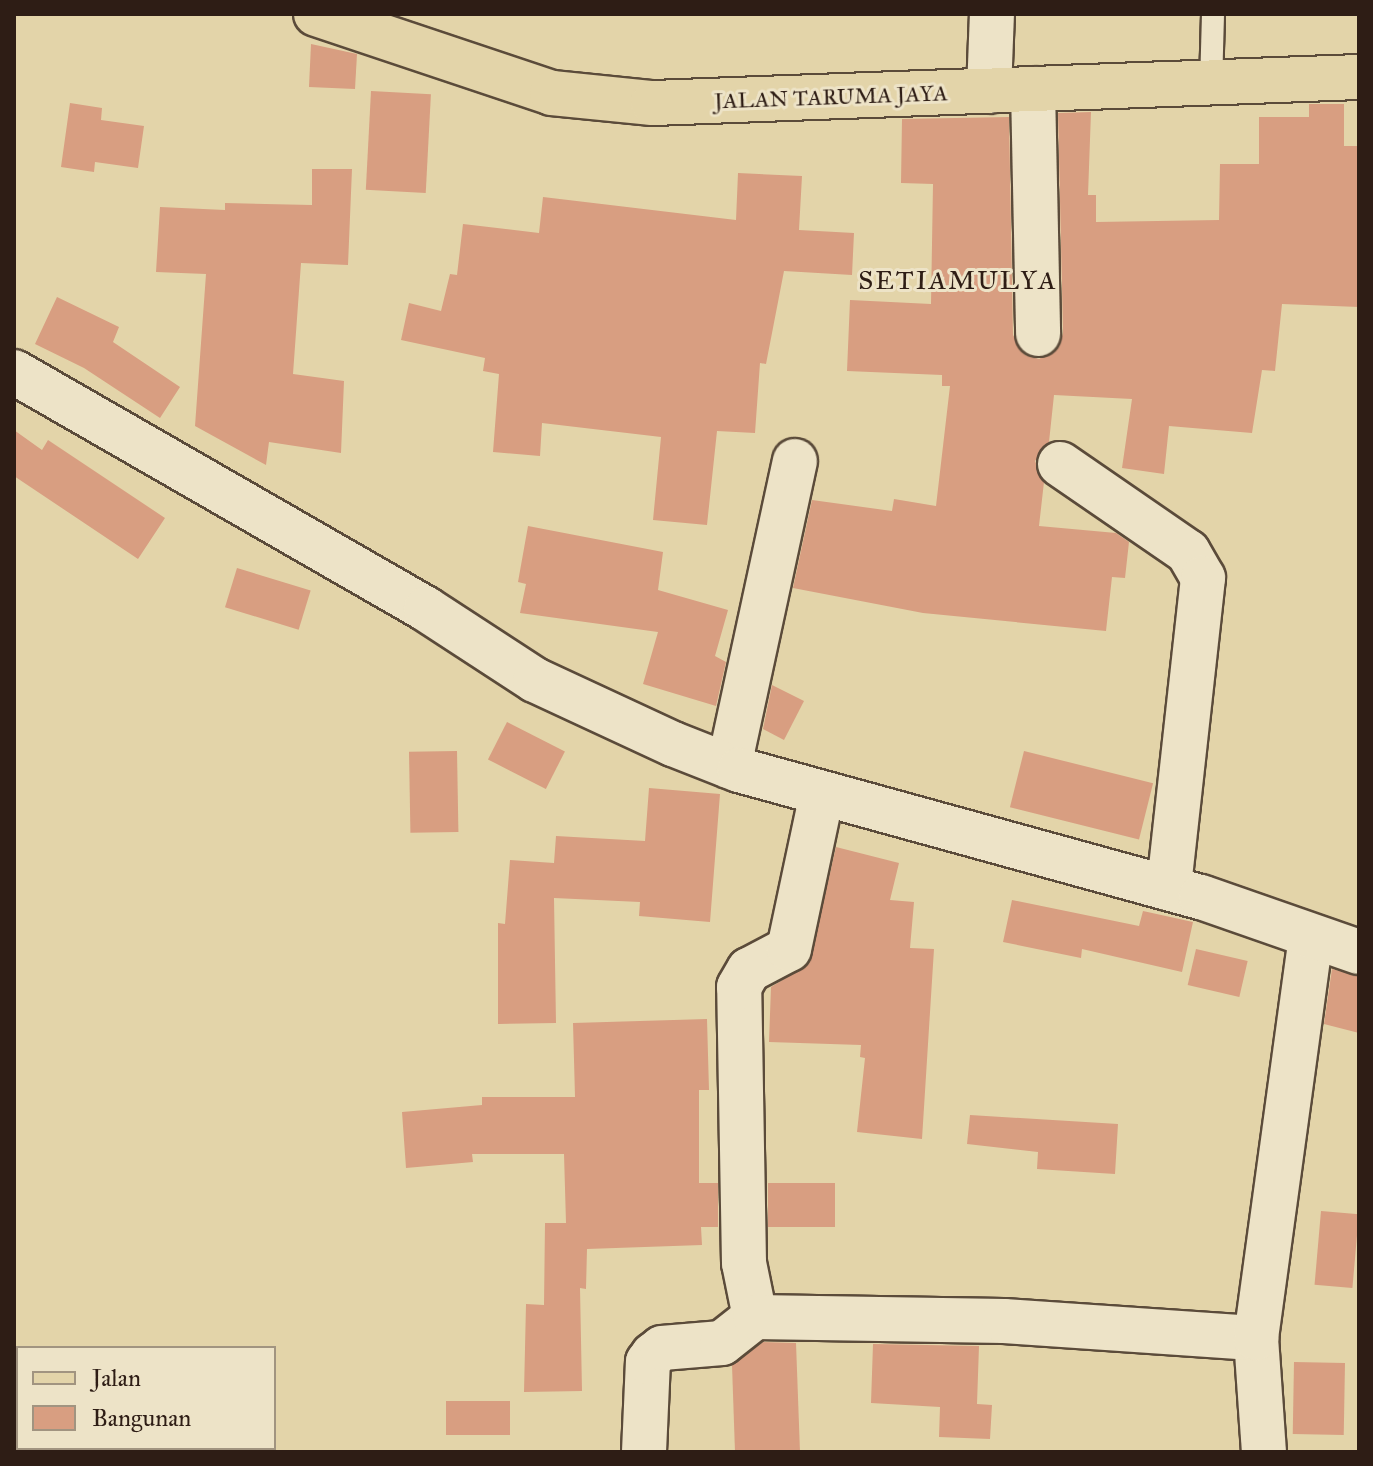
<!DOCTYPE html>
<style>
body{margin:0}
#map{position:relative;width:1373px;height:1466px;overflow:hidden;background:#e3d4a9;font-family:"IM FELL Great Primer",serif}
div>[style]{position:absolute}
.building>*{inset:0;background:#d89e81;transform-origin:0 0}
.roads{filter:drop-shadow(2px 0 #5b4b3a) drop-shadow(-2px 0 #5b4b3a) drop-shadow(0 2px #5b4b3a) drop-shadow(0 -2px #5b4b3a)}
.lane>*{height:22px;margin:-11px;padding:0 11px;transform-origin:11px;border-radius:11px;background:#ede3c7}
.street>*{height:44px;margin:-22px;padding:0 22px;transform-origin:22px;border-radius:22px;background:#ede3c7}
.secondary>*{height:44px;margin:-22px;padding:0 22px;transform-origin:22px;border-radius:22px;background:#ede3c7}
.primary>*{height:44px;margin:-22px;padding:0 22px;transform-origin:22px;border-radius:22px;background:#e3d4a9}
span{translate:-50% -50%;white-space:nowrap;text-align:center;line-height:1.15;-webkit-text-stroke:6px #ede3c7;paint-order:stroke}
.street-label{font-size:22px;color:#2e1d15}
.quarter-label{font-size:26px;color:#2e1d15;letter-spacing:2px}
.frame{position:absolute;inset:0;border:16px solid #2e1d15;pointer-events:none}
.legend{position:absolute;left:16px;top:1346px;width:260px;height:104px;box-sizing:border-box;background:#ede3c7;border:2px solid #a19480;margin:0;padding:10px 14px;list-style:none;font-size:24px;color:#2e1d15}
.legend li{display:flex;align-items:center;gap:16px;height:40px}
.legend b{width:40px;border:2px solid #a19480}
</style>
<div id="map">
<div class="building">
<div style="clip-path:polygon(311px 44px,357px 54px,355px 89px,309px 87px)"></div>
<div style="left:371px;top:91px;width:60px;height:99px;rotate:3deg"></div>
<div style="clip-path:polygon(70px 103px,102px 108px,101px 120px,144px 126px,138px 168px,95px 162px,94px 172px,61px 167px)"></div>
<div style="clip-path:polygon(1309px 104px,1344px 104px,1344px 146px,1359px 146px,1359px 307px,1282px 304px,1275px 371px,1262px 370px,1252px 433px,1169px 426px,1164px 474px,1122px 468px,1132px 399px,1054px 395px,1049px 442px,1035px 461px,1044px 482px,1039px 526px,1116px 533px,1129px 542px,1125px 578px,1112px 577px,1106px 631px,923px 613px,793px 588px,812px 500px,892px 511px,894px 499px,936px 506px,950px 386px,942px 386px,942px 375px,847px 371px,850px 300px,931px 304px,933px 184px,901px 183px,902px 119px,1009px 117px,1013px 335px,1025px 355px,1039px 359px,1059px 347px,1063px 333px,1058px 113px,1091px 112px,1088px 195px,1096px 195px,1096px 222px,1219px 220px,1220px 164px,1259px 164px,1259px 117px,1309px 117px)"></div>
<div style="clip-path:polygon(312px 169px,352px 169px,348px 265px,301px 263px,293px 374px,344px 381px,341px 453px,269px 442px,266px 465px,195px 426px,206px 274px,156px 272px,160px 207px,225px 210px,225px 203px,312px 205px)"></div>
<div style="clip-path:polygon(738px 173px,802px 176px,799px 230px,854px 233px,852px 275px,784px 271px,766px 364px,760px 363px,755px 433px,717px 431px,707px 525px,653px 520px,661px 437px,542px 423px,540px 456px,493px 452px,499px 374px,483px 371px,485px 358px,401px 340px,409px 303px,441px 311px,450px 274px,457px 275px,463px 224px,539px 233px,543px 197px,736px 220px)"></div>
<div style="clip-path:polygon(57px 297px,119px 327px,113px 342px,180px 387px,160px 418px,84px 368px,35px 344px)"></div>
<div style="clip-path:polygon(14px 430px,42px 450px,48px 440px,165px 518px,138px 559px,14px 476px)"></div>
<div style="clip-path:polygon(528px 526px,663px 552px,658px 590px,728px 610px,715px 656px,726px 662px,716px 706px,643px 684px,658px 632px,520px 613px,526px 584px,518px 582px)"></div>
<div style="left:237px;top:568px;width:77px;height:41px;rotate:17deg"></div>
<div style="clip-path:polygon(772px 685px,804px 701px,784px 740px,763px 729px)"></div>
<div style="left:507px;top:722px;width:65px;height:42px;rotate:27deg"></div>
<div style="left:457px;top:751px;width:81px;height:48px;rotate:89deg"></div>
<div style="left:1024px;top:751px;width:133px;height:58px;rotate:14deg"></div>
<div style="clip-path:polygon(649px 788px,720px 794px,710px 922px,639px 916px,640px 902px,554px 898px,556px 1023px,498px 1024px,498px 923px,505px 924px,510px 860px,554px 863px,556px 836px,645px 841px)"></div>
<div style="clip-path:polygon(836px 847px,899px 863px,890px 900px,914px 902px,910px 948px,934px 949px,922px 1139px,857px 1132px,865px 1058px,860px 1057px,861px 1045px,769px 1042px,771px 987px,809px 964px)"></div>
<div style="clip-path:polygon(1012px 900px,1139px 926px,1143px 911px,1193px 922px,1182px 972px,1082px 949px,1081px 958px,1003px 942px)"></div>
<div style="left:1196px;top:949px;width:53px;height:37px;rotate:13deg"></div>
<div style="clip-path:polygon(1332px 969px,1359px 976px,1359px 1033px,1324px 1024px)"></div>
<div style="clip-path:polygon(707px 1019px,709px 1090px,699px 1090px,699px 1183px,718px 1183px,718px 1227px,701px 1227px,702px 1245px,587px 1249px,586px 1289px,580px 1288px,582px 1391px,524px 1392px,526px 1304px,544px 1305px,545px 1223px,566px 1223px,564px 1154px,472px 1154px,473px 1162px,406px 1168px,402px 1112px,482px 1105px,482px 1097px,575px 1097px,573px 1023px)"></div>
<div style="clip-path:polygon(970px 1115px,1118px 1124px,1115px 1174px,1037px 1169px,1038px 1152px,967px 1144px)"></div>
<div style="left:768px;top:1183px;width:67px;height:44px"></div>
<div style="left:1321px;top:1211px;width:38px;height:74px;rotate:5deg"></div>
<div style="clip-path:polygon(763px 1342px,796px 1343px,800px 1452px,735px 1452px,732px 1365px)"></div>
<div style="clip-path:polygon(873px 1344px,979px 1346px,977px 1404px,992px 1405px,990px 1439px,939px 1437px,940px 1407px,871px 1403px)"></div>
<div style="left:1294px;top:1362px;width:51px;height:72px;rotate:1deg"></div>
<div style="left:510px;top:1401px;width:34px;height:64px;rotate:90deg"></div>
</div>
<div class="roads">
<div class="lane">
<div style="left:1211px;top:86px;width:72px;rotate:-88.4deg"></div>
</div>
<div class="street">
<div style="left:1033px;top:89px;width:245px;rotate:88.8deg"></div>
<div style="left:989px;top:91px;width:77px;rotate:-87.8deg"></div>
<div style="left:1060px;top:464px;width:155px;rotate:34.5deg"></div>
<div style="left:1188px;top:552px;width:30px;rotate:60deg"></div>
<div style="left:1203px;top:578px;width:312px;rotate:96.3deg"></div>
<div style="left:729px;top:766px;width:312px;rotate:-77.8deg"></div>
<div style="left:755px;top:1317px;width:55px;rotate:-101.5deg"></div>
<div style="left:744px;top:1263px;width:276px;rotate:-91deg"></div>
<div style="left:739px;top:987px;width:20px;rotate:-60deg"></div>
<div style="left:749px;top:970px;width:45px;rotate:-27.7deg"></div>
<div style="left:789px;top:949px;width:158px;rotate:-78deg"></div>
<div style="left:1256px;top:1338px;width:114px;rotate:86deg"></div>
<div style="left:644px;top:1452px;width:90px;rotate:-87.5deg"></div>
<div style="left:648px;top:1362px;width:9px;rotate:-54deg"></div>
<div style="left:653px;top:1355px;width:11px;rotate:-38deg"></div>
<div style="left:662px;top:1348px;width:60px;rotate:-4.8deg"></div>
<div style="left:722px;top:1343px;width:42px;rotate:-38.2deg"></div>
<div style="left:755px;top:1317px;width:249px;rotate:0.9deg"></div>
<div style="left:1004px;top:1321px;width:253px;rotate:3.9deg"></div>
<div style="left:1256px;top:1338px;width:403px;rotate:-82.2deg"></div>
</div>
<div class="secondary">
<div style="left:14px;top:372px;width:475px;rotate:29.9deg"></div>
<div style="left:426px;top:609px;width:130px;rotate:33.1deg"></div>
<div style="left:535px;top:680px;width:152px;rotate:24.9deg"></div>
<div style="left:673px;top:744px;width:71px;rotate:21.5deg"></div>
<div style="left:739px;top:770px;width:479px;rotate:15.4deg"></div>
<div style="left:1201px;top:897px;width:167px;rotate:19.2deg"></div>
</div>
<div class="primary">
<div style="left:316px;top:14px;width:249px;rotate:18.5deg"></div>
<div style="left:552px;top:93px;width:101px;rotate:5.7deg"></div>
<div style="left:653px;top:103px;width:706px;rotate:-2.11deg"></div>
</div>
</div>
<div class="street-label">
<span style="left:831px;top:97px;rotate:-2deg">JALAN TARUMA JAYA</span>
</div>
<div class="quarter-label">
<span style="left:958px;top:281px">SETIAMULYA</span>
</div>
<div class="frame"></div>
<ul class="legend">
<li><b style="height:10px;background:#e3d4a9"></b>Jalan</li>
<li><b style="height:22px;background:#d89e81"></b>Bangunan</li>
</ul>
</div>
